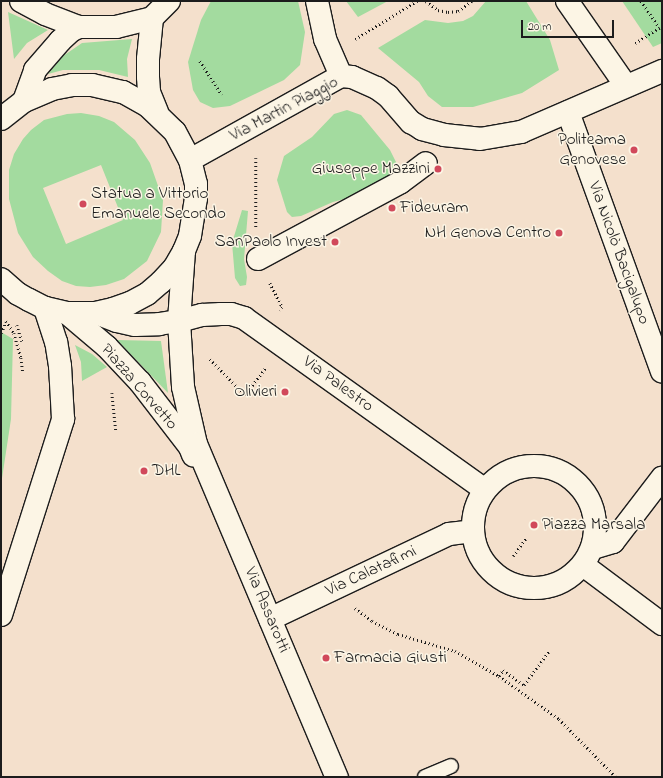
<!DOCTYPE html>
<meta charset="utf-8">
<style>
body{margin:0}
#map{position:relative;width:663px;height:778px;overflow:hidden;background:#f4e0cc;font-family:"Indie Flower",sans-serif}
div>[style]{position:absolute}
.green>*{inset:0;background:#a3db9f}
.path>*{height:2.5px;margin-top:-1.25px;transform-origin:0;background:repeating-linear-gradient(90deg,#1c1c1c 0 1px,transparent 0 4px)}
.roads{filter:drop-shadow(1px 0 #1c1c1c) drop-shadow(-1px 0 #1c1c1c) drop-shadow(0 1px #1c1c1c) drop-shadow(0 -1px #1c1c1c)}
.service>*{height:14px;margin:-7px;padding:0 7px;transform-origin:7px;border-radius:7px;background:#fcf5e5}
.pedestrian>*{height:22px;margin:-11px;padding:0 11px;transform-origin:11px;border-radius:11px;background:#fcf5e5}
.minor>*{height:22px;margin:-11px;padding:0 11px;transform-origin:11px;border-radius:11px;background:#fcf5e5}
.minor>.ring{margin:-11px;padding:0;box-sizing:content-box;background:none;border:22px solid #fcf5e5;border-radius:50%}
.tertiary>*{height:22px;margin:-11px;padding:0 11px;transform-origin:11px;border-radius:11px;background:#fcf5e5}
.secondary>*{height:22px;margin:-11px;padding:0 11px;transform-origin:11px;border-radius:11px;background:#fcf5e5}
.dots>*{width:11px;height:11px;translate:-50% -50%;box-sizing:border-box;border:2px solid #fcf5e5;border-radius:50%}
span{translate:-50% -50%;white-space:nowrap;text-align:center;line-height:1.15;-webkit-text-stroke:3px #fcf5e5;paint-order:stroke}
.street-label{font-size:17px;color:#1c1c1c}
.poi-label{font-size:17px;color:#1c1c1c}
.right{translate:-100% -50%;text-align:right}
.left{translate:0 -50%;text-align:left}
.frame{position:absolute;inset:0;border:2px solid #1c1c1c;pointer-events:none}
.scale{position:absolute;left:521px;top:20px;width:93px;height:18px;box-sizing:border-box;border:2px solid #1c1c1c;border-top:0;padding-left:5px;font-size:12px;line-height:14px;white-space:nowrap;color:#1c1c1c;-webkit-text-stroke:3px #fcf5e5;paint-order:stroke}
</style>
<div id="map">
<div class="green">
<div style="clip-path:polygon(211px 1px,298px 1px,305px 32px,300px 65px,284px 80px,230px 106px,213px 108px,200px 102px,193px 90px,188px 62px,201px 20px)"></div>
<div style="clip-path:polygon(346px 1px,388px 1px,358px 17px)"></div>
<div style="clip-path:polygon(486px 1px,526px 1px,550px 40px,559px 70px,522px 93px,473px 107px,442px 107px,428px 96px,419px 82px,378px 48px,425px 20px,448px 23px,463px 21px,473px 16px)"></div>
<div style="clip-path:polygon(622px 1px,662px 1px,662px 43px,653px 47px)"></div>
<div style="clip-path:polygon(8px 12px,48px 30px,27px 43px,14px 59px)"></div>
<div style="clip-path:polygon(132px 39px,127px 59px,128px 77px,99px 70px,63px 70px,48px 74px,63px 56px,82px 43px)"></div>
<div style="clip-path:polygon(347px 110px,361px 115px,390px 150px,397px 164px,391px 178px,363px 194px,333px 202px,301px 216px,292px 217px,287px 212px,277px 180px,284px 156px,312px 137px,334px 114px)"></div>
<div style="clip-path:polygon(evenodd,81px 113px,99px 116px,114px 122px,135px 140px,150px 163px,163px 200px,161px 232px,147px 261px,124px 279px,106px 285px,90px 287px,76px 286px,62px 281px,48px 271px,33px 257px,18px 233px,9px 199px,9px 170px,14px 154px,23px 139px,31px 130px,44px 120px,67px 114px,81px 113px,101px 165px,123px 220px,66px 244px,43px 188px,101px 165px)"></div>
<div style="clip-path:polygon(242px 210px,248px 211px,244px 259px,247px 277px,246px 285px,240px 286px,235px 278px,232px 243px)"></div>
<div style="clip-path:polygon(1px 332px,13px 339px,11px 419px,1px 485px)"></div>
<div style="clip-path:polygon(117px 340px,161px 341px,168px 393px)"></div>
<div style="clip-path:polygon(75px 345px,92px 354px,107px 367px,82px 381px,81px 362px)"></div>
</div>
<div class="path">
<div style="left:426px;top:1px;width:15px;rotate:37deg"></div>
<div style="left:438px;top:10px;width:10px;rotate:11deg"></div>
<div style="left:448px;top:12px;width:10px;rotate:-6deg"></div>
<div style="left:458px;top:11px;width:17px;rotate:-36deg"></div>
<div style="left:641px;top:1px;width:32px;rotate:55deg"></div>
<div style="left:355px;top:39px;width:73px;rotate:-31.5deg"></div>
<div style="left:635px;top:43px;width:32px;rotate:-32deg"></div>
<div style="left:200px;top:61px;width:40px;rotate:57.1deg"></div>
<div style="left:256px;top:158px;width:71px;rotate:90deg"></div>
<div style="left:270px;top:283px;width:27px;rotate:63deg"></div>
<div style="left:282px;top:307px;width:4px;rotate:124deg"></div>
<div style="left:6px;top:321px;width:14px;rotate:56deg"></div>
<div style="left:14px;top:333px;width:26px;rotate:74deg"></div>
<div style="left:21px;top:358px;width:14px;rotate:82deg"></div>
<div style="left:17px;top:325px;width:17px;rotate:73deg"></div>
<div style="left:1px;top:333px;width:12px;rotate:-66deg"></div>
<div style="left:210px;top:359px;width:50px;rotate:45.8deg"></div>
<div style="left:245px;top:395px;width:35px;rotate:-53deg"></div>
<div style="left:112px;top:393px;width:39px;rotate:84deg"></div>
<div style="left:513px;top:556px;width:22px;rotate:-54deg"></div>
<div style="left:355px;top:608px;width:21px;rotate:37deg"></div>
<div style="left:372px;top:621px;width:29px;rotate:27deg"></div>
<div style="left:398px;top:634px;width:59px;rotate:16.6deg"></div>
<div style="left:455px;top:651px;width:51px;rotate:29.6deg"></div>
<div style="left:499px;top:676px;width:74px;rotate:35.6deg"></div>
<div style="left:559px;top:719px;width:81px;rotate:45.5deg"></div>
<div style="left:499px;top:676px;width:7px;rotate:-56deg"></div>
<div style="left:503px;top:670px;width:26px;rotate:36deg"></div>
<div style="left:524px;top:685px;width:42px;rotate:-53.7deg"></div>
</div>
<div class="roads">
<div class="service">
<div style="left:425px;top:777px;width:28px;rotate:-23deg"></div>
</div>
<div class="pedestrian">
<div style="left:258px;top:259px;width:162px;rotate:-28.3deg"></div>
<div style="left:401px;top:182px;width:31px;rotate:-37deg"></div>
</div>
<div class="minor">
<div style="left:21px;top:1px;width:27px;rotate:28deg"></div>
<div style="left:45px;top:14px;width:36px;rotate:21deg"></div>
<div style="left:317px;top:1px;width:39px;rotate:78deg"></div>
<div style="left:325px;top:39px;width:40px;rotate:66.6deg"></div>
<div style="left:567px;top:1px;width:103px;rotate:55.2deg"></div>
<div style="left:568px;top:112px;width:276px;rotate:70.1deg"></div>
<div style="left:179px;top:321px;width:24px;rotate:-15deg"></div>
<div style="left:202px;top:315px;width:19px;rotate:-3deg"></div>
<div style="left:221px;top:314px;width:10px"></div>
<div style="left:231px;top:314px;width:14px;rotate:17deg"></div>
<div style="left:244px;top:318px;width:296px;rotate:35.5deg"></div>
<div class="ring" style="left:473px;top:466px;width:100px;height:100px"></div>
<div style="left:593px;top:548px;width:21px;rotate:-17deg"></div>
<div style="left:613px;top:542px;width:81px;rotate:-52.6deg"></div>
<div style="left:583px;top:565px;width:99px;rotate:36.8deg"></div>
<div style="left:270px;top:619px;width:198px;rotate:-25.4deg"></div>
<div style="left:449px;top:534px;width:24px;rotate:-7deg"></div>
</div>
<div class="tertiary">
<div style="left:190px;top:160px;width:173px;rotate:-29.1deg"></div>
<div style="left:341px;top:76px;width:11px;rotate:5deg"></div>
<div style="left:352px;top:77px;width:27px;rotate:24deg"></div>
<div style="left:377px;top:88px;width:14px;rotate:36deg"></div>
<div style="left:388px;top:96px;width:35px;rotate:49deg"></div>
<div style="left:411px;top:122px;width:13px;rotate:32deg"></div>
<div style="left:422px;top:129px;width:23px;rotate:15deg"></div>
<div style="left:444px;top:135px;width:36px;rotate:6deg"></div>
<div style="left:480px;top:139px;width:42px;rotate:-9.7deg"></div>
<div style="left:521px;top:132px;width:154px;rotate:-23.4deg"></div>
</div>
<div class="secondary">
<div style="left:152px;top:18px;width:41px;rotate:95.6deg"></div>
<div style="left:148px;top:59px;width:18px;rotate:90deg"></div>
<div style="left:148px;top:77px;width:15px;rotate:86deg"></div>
<div style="left:149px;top:92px;width:22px;rotate:68deg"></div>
<div style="left:24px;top:101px;width:33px;rotate:-70deg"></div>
<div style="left:35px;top:70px;width:38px;rotate:-49deg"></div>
<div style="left:60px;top:41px;width:16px;rotate:-43deg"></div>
<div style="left:72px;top:30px;width:8px;rotate:-23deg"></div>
<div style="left:79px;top:27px;width:37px"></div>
<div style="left:116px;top:27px;width:37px;rotate:-14deg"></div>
<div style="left:152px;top:18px;width:24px;rotate:-45deg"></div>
<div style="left:1px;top:119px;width:29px;rotate:-38deg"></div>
<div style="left:24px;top:101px;width:30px;rotate:-23deg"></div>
<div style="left:52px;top:89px;width:20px;rotate:-11deg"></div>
<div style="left:72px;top:85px;width:20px"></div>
<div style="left:92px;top:85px;width:32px;rotate:13deg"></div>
<div style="left:123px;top:92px;width:29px;rotate:29deg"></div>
<div style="left:148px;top:106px;width:37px;rotate:44deg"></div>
<div style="left:175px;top:132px;width:32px;rotate:62deg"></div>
<div style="left:190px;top:160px;width:25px;rotate:76deg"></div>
<div style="left:196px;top:184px;width:14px;rotate:90deg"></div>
<div style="left:196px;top:198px;width:38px;rotate:99deg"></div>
<div style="left:190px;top:236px;width:16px;rotate:112deg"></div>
<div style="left:184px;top:251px;width:20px;rotate:120deg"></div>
<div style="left:174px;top:268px;width:19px;rotate:133deg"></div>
<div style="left:161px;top:282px;width:18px;rotate:139deg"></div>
<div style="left:147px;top:294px;width:19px;rotate:152deg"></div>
<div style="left:130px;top:303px;width:18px;rotate:161deg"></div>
<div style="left:113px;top:309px;width:17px;rotate:167deg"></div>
<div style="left:96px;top:313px;width:29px;rotate:180deg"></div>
<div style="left:67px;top:313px;width:23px;rotate:-167deg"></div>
<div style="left:45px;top:308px;width:18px;rotate:-153deg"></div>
<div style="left:29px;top:300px;width:13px;rotate:-151deg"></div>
<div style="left:18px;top:294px;width:23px;rotate:-139deg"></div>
<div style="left:184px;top:251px;width:70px;rotate:94.1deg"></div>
<div style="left:179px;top:321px;width:66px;rotate:86.5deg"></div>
<div style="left:183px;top:387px;width:58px;rotate:77.2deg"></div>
<div style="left:196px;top:444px;width:362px;rotate:67.1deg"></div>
<div style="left:67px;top:313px;width:52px;rotate:40.4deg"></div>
<div style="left:107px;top:347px;width:48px;rotate:46.7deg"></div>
<div style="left:140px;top:382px;width:82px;rotate:52.4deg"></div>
<div style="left:190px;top:447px;width:9px;rotate:69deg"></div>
<div style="left:96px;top:313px;width:22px;rotate:21deg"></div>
<div style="left:117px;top:321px;width:18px;rotate:13deg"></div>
<div style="left:135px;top:325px;width:24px;rotate:-2deg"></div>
<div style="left:159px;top:324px;width:20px;rotate:-9deg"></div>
<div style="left:1px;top:615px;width:206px;rotate:-72.4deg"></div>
<div style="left:63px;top:419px;width:53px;rotate:-93.2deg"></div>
<div style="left:60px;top:366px;width:24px;rotate:-99deg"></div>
<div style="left:56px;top:342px;width:36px;rotate:-108deg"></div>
</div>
</div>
<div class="dots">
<div style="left:634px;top:150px;background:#d1495b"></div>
<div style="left:438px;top:169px;background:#d1495b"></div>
<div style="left:83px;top:204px;background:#d1495b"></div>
<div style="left:392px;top:208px;background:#d1495b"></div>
<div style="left:559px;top:233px;background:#d1495b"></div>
<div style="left:335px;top:242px;background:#d1495b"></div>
<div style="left:285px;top:392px;background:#d1495b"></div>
<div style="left:144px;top:471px;background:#d1495b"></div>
<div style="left:534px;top:525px;background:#d1495b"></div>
<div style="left:326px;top:658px;background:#d1495b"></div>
</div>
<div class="street-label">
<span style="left:284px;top:109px;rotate:-28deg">Via Martin Piaggio</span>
<span style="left:619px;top:253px;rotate:70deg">Via Nicolò Bacigalupo</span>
<span style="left:338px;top:384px;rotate:36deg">Via Palestro</span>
<span style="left:139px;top:387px;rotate:49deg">Piazza Corvetto</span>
<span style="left:371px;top:571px;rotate:-25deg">Via Calatafimi</span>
<span style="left:267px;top:610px;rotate:67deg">Via Assarotti</span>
</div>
<div class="poi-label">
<span class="right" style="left:626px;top:150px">Politeama<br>Genovese</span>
<span class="right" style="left:430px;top:169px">Giuseppe Mazzini</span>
<span class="left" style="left:91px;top:204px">Statua a Vittorio<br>Emanuele Secondo</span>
<span class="left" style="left:400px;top:208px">Fideuram</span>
<span class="right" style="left:551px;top:233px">NH Genova Centro</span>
<span class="right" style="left:327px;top:242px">SanPaolo Invest</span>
<span class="right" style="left:277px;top:392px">Olivieri</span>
<span class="left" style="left:152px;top:471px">DHL</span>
<span class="left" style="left:542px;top:525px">Piazza Marsala</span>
<span class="left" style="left:334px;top:658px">Farmacia Giusti</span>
</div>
<div class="frame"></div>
<div class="scale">20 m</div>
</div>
